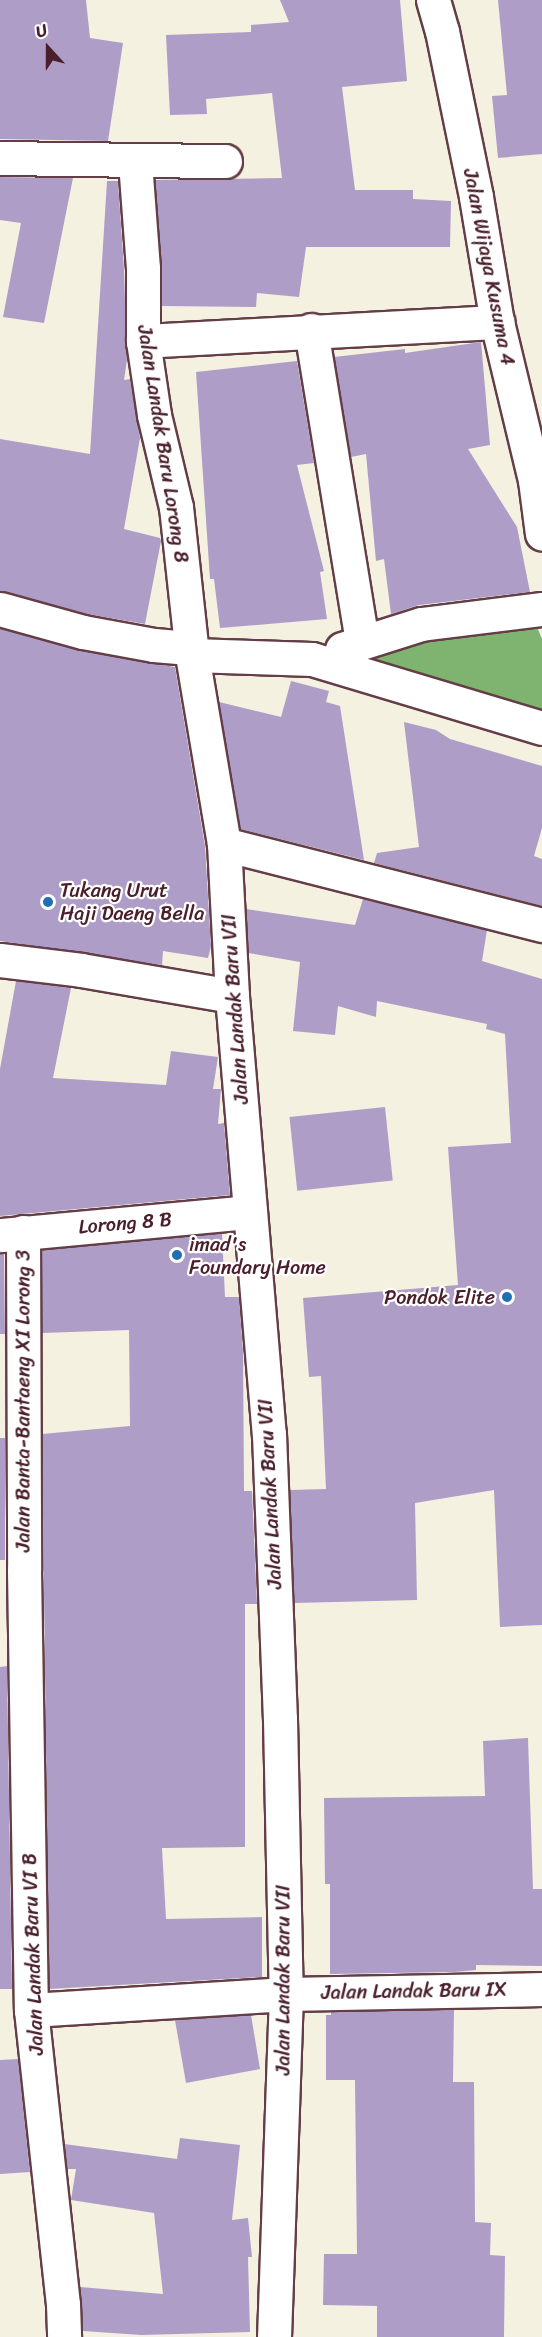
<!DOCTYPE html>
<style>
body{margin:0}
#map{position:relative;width:542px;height:2337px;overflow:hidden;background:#f4f1e0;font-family:Sriracha,sans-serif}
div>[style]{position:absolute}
.forest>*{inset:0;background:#7fb470}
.building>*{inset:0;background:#ae9dc7;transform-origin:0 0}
.roads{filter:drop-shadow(2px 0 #643e46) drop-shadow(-2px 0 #643e46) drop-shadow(0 2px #643e46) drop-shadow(0 -2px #643e46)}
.minor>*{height:33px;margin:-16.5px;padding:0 16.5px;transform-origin:16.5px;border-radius:16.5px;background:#fff}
.tertiary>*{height:33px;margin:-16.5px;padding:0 16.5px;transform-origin:16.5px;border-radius:16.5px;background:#fff}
.dots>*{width:16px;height:16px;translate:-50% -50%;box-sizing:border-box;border:3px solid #fff;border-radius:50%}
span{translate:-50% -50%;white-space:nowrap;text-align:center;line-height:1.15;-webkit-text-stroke:4.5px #fff;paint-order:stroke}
.street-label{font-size:20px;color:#4a1f2b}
.poi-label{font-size:20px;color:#4a1f2b}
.left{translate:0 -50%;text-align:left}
.right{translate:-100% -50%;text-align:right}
.north{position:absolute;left:18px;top:18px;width:60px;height:60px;-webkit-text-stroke:4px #fff;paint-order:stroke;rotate:339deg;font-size:16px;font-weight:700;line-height:24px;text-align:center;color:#4a1f2b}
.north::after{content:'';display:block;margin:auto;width:21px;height:27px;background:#4a1f2b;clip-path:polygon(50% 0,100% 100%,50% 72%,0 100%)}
</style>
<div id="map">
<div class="forest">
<div style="clip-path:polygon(535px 622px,542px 639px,542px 718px,398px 675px,371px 656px,427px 634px)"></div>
</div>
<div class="building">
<div style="clip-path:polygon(0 0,86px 0,90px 38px,123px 43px,108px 141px,0 139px)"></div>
<div style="clip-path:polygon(280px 0,400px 0,407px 81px,342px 87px,355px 190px,413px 190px,413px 199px,451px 201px,450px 247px,306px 247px,299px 297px,257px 293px,256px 307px,162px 306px,155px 180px,282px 178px,272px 93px,206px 99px,207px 114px,170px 115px,166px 35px,251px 32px,251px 25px,289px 22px)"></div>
<div style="clip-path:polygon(498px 0,542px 0,542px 154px,498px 158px,492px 96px,507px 95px)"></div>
<div style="clip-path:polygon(0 177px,73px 178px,44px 323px,3px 317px,21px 223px,0 220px)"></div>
<div style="clip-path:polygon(107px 181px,118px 181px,124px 269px,127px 360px,124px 380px,130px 379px,140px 438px,124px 529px,160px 538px,161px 541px,145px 624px,87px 614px,0 591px,0 439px,90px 454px)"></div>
<div style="clip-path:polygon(481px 342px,490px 445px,468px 449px,517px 527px,530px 592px,419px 605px,391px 614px,384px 559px,376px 561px,366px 454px,351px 457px,334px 357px,405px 349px,405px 353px)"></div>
<div style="clip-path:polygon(297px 361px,314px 463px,297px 465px,324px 571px,320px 572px,327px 619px,220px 628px,214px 579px,210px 579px,196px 372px)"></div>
<div style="clip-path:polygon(0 628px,80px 650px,175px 667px,205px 846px,211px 946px,208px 958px,163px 951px,162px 965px,0 941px)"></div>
<div style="clip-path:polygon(291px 681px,329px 691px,326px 702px,340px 706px,364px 860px,240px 829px,219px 702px,281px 717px)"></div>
<div style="clip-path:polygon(404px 722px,436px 730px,450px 739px,542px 766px,542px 828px,534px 856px,542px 859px,542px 906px,374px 863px,377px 853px,419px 847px)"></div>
<div style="clip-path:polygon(363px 899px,487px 930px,482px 961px,542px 979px,542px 1625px,500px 1627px,494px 1490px,415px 1503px,417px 1600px,294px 1603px,290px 1490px,326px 1489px,321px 1376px,309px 1377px,303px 1298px,458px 1285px,448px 1147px,511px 1143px,505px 1034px,486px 1029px,487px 1024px,377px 1001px,376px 1017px,338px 1006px,335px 1035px,293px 1031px,300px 962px,249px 953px,246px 909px,355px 925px)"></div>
<div style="clip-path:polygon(16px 981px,71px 988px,53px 1078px,166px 1085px,171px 1051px,218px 1057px,213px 1089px,221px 1089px,218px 1124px,224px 1123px,230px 1195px,0 1216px,0 1069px)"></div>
<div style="left:385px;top:1107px;width:74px;height:96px;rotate:84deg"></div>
<div style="clip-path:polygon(222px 1233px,225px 1297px,239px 1297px,243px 1351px,244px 1491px,252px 1491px,257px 1604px,245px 1604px,245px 1847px,162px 1848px,166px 1919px,262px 1917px,262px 1977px,49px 1989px,42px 1434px,130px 1426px,129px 1330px,42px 1333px,42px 1250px)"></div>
<div style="clip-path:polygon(0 1253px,4px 1254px,5px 1334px,0 1334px)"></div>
<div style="left:0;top:1438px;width:5px;height:122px"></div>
<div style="clip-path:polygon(7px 1666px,12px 1989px,0 1989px,0 1667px)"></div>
<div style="clip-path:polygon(528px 1738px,533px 1889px,542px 1889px,542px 1966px,476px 1965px,476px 1970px,454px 1972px,330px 1974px,330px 1884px,325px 1884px,324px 1798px,485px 1796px,483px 1741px)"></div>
<div style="clip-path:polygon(454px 2009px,453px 2082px,474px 2082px,475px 2222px,491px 2223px,490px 2255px,505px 2256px,504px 2337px,377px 2337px,377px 2306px,323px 2305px,324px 2254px,357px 2254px,355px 2080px,326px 2080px,326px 2015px,331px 2015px,331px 2012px)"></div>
<div style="clip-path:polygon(251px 2015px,260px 2069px,186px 2083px,175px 2020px)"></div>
<div style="clip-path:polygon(18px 2059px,30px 2172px,0 2174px,0 2060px)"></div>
<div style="clip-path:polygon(180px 2138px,240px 2145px,232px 2220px,248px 2218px,252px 2257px,248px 2257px,250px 2332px,141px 2335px,83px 2331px,80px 2287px,163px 2294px,154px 2213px,71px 2200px,76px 2169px,67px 2169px,64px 2144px,177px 2159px)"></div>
</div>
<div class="roads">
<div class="minor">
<div style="left:0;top:158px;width:225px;rotate:0.8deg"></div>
<div style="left:135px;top:162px;width:106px;rotate:85.7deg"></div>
<div style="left:143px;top:268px;width:73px;rotate:90deg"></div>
<div style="left:143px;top:341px;width:75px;rotate:81.5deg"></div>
<div style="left:154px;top:415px;width:95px;rotate:76.6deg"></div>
<div style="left:176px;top:507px;width:149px;rotate:83.8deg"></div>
<div style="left:311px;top:330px;width:316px;rotate:80.7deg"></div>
<div style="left:143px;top:341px;width:355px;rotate:-3.1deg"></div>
<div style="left:0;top:609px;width:86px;rotate:15.5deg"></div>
<div style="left:83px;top:632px;width:72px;rotate:10.4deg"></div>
<div style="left:154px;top:645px;width:38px;rotate:5deg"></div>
<div style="left:342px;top:649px;width:83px;rotate:-17.6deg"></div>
<div style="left:421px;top:624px;width:122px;rotate:-7.1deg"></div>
<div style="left:224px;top:844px;width:328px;rotate:14.3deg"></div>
<div style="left:232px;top:996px;width:440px;rotate:85.2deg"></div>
<div style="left:269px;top:1434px;width:285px;rotate:87.8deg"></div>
<div style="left:280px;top:1719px;width:275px;rotate:88.8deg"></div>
<div style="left:286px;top:1994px;width:343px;rotate:92deg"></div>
<div style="left:23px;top:1232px;width:338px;rotate:89.8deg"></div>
<div style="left:24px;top:1570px;width:440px;rotate:89.1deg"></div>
<div style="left:31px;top:2010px;width:296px;rotate:83.8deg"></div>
<div style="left:63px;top:2304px;width:33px;rotate:88deg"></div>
<div style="left:1px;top:1235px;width:250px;rotate:-5.3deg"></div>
<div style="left:31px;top:2010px;width:256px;rotate:-3.6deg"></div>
<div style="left:286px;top:1994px;width:256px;rotate:-1.1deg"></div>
</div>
<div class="tertiary">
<div style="left:433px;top:0;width:32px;rotate:74deg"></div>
<div style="left:442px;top:31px;width:169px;rotate:78.4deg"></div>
<div style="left:476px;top:197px;width:127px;rotate:80.5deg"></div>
<div style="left:497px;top:322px;width:163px;rotate:76.5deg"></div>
<div style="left:535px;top:480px;width:54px;rotate:82.6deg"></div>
<div style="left:0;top:960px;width:82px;rotate:7deg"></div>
<div style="left:81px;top:970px;width:153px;rotate:9.8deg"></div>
<div style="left:232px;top:996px;width:152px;rotate:-93deg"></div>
<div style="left:224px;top:844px;width:192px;rotate:-99.6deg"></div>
<div style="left:192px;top:655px;width:120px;rotate:1.9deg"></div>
<div style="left:312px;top:659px;width:240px;rotate:16.7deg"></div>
</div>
</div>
<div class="dots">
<div style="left:48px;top:902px;background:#1f6fb2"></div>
<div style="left:177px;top:1255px;background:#1f6fb2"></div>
<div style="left:507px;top:1297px;background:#1f6fb2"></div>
</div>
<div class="street-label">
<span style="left:489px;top:267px;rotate:79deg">Jalan Wijaya Kusuma 4</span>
<span style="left:163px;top:444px;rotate:81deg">Jalan Landak Baru Lorong 8</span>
<span style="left:235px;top:1009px;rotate:-94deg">Jalan Landak Baru VII</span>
<span style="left:125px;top:1223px;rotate:-5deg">Lorong 8 B</span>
<span style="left:23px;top:1401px;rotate:-90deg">Jalan Banta-Bantaeng XI Lorong 3</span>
<span style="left:270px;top:1494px;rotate:-93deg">Jalan Landak Baru VII</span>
<span style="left:33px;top:1954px;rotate:-92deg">Jalan Landak Baru VI B</span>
<span style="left:283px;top:1980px;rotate:-90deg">Jalan Landak Baru VII</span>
<span style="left:414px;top:1991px;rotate:-1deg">Jalan Landak Baru IX</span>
</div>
<div class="poi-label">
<span class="left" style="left:60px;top:902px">Tukang Urut<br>Haji Daeng Bella</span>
<span class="left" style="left:189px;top:1256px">imad's<br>Foundary Home</span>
<span class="right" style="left:495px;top:1297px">Pondok Elite</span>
</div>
<div class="north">U</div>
</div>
